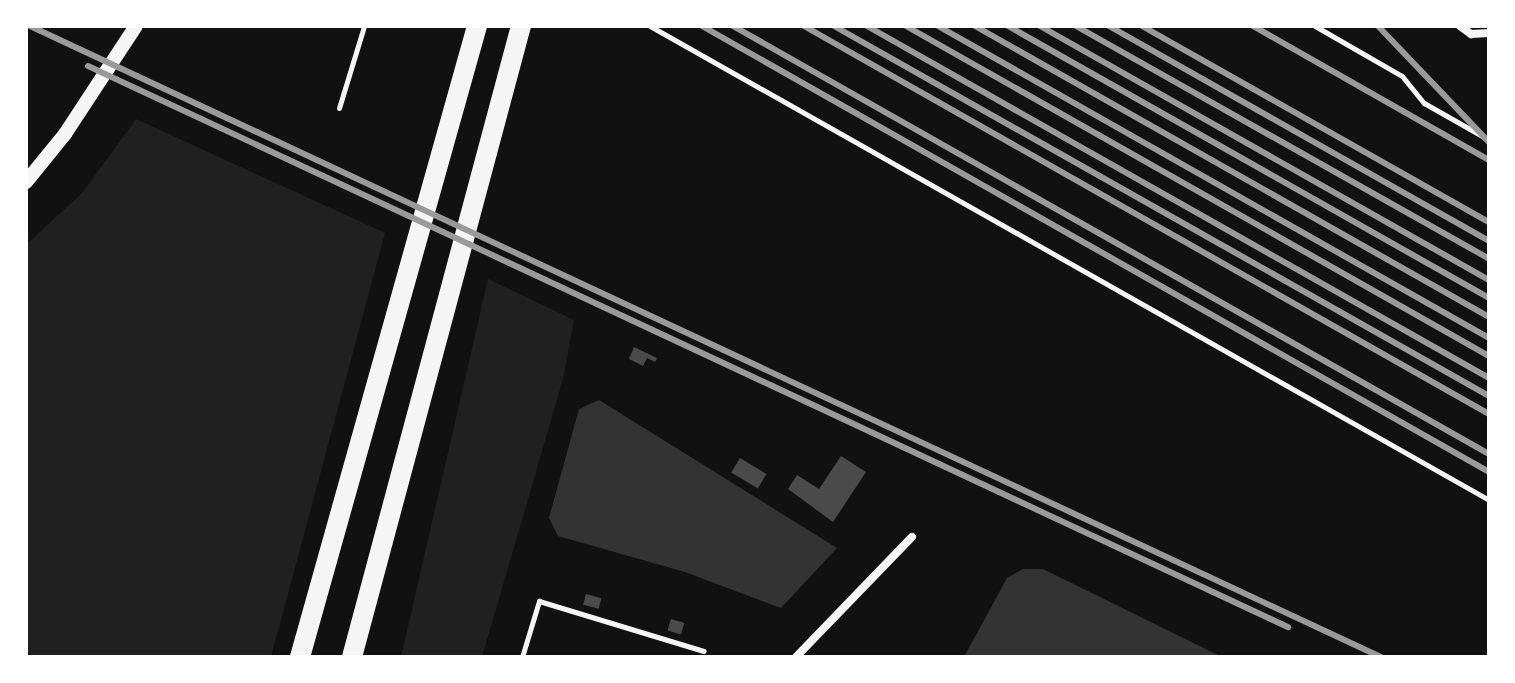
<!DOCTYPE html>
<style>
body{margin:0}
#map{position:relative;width:1515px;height:683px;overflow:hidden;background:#111;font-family:"Public Sans",sans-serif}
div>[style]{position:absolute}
.green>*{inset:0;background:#202020}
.water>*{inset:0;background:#333}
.building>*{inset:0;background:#4a4a4a;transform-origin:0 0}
.service>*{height:5px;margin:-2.5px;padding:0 2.5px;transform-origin:2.5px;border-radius:2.5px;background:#f5f5f5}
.minor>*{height:8px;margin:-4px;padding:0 4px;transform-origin:4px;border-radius:4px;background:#f5f5f5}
.tertiary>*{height:14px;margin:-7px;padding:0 7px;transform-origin:7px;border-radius:7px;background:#f5f5f5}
.motorway>*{height:20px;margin:-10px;padding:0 10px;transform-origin:10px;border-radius:10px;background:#f5f5f5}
.rail>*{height:6px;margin:-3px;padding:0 3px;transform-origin:3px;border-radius:3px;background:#9a9a9a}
span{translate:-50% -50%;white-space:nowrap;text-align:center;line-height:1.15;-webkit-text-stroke:6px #fff;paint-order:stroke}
.frame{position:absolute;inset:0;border:28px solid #fff;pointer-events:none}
</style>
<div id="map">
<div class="green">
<div style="clip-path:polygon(136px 119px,385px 233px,271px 657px,34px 657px,26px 652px,26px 245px,83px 192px)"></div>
<div style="clip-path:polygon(488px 279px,574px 320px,563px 379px,482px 657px,401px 657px)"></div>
</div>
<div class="water">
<div style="clip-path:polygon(599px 400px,837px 548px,781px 608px,685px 572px,558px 536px,549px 518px,579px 409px)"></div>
<div style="clip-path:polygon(1023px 569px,1043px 569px,1222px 657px,964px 657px,1007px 578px)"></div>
</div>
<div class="building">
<div style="clip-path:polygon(634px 347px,657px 358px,655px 362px,647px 358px,643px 366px,629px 359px)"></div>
<div style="clip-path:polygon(841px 456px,866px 472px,833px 522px,788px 489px,797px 475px,819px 489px)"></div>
<div style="left:740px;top:458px;width:31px;height:17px;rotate:31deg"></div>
<div style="left:586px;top:594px;width:16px;height:11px;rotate:15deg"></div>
<div style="left:671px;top:619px;width:14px;height:12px;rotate:17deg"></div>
</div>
<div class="service">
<div style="left:650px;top:26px;width:964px;rotate:29.46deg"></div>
<div style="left:1315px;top:26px;width:100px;rotate:29.9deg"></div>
<div style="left:1402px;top:76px;width:35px;rotate:51deg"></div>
<div style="left:1424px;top:103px;width:75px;rotate:29.6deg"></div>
<div style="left:339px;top:108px;width:86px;rotate:-73deg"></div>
<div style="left:522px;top:657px;width:59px;rotate:-73.1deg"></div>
<div style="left:539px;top:601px;width:172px;rotate:16.9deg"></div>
</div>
<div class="minor">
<div style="left:1460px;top:26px;width:14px;rotate:36deg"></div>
<div style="left:1471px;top:34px;width:18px;rotate:-3deg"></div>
<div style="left:796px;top:657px;width:167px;rotate:-46deg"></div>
</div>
<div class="tertiary">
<div style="left:26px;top:182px;width:62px;rotate:-50.9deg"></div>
<div style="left:65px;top:134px;width:129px;rotate:-56.7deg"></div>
</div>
<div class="motorway">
<div style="left:300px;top:657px;width:655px;rotate:-74.33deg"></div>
<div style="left:352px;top:657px;width:653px;rotate:-75.01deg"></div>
</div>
<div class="rail">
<div style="left:30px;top:26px;width:1491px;rotate:25.04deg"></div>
<div style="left:702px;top:26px;width:905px;rotate:29.54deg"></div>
<div style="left:733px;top:26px;width:869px;rotate:29.52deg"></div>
<div style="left:804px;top:26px;width:787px;rotate:29.53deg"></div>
<div style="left:834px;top:26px;width:752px;rotate:29.46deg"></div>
<div style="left:867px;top:26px;width:715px;rotate:29.51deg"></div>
<div style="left:906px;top:26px;width:670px;rotate:29.51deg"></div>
<div style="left:938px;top:26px;width:633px;rotate:29.52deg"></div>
<div style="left:975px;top:26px;width:591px;rotate:29.52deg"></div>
<div style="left:1008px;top:26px;width:553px;rotate:29.49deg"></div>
<div style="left:1040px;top:26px;width:516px;rotate:29.5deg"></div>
<div style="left:1076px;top:26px;width:474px;rotate:29.4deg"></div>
<div style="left:1109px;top:26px;width:437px;rotate:29.5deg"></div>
<div style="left:1142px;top:26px;width:399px;rotate:29.5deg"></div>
<div style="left:1253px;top:26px;width:271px;rotate:29.6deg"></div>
<div style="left:1378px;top:26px;width:161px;rotate:46.3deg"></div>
<div style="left:88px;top:66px;width:1325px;rotate:25.06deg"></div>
</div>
<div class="frame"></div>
</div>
